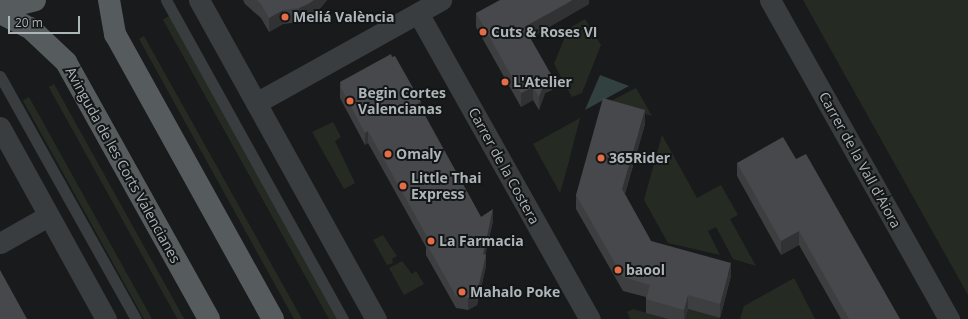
<!DOCTYPE html>
<meta charset="utf-8">
<style>
body{margin:0}
#map{position:relative;width:968px;height:319px;overflow:hidden;background:#191a1b;font-family:"Open Sans",sans-serif}
div>[style]{position:absolute}
.green>*{inset:0;background:#252b23;transform-origin:0 0}
.water>*{inset:0;background:#324040}
.lane>*{height:11px;margin:-5.5px;padding:0 5.5px;transform-origin:5.5px;border-radius:5.5px;background:#3a3d3f}
.street>*{height:21px;margin:-10.5px;padding:0 10.5px;transform-origin:10.5px;border-radius:10.5px;background:#3a3d3f}
.primary>*{height:22px;margin:-11px;padding:0 11px;transform-origin:11px;border-radius:11px;background:#565b5e}
.wall>*{inset:0;background:#3c3e40}
.shaded-wall>*{inset:0;background:#313234}
.building>*{inset:0;background:#46484b}
.dots>*{width:11px;height:11px;translate:-50% -50%;box-sizing:border-box;border:2px solid #141516;border-radius:50%}
span{translate:-50% -50%;white-space:nowrap;text-align:center;line-height:1.15;-webkit-text-stroke:4px #141516;paint-order:stroke}
.poi-label{font-size:14px;color:#acb6b9;font-weight:700}
.left{translate:0 -50%;text-align:left}
.street-label{font-size:14px;color:#acb6b9}
.scale{position:absolute;left:8px;top:16px;width:72px;height:18px;box-sizing:border-box;border:2px solid #acb6b9;border-top:0;padding-left:5px;font-size:12px;line-height:14px;white-space:nowrap;color:#acb6b9;-webkit-text-stroke:3px #141516;paint-order:stroke}
</style>
<div id="map">
<div class="green">
<div style="clip-path:polygon(803px 0,968px 0,968px 295px)"></div>
<div style="left:169px;top:16px;width:346px;height:7px;rotate:61deg"></div>
<div style="clip-path:polygon(585px 19px,601px 45px,582px 93px,572px 97px,554px 64px,568px 29px)"></div>
<div style="clip-path:polygon(144px 36px,302px 319px,294px 319px,139px 39px)"></div>
<div style="left:54px;top:84px;width:269px;height:6px;rotate:61deg"></div>
<div style="clip-path:polygon(636px 88px,652px 116px,607px 103px)"></div>
<div style="left:29px;top:97px;width:254px;height:7px;rotate:61deg"></div>
<div style="clip-path:polygon(580px 118px,569px 161px,560px 193px,533px 144px)"></div>
<div style="clip-path:polygon(333px 122px,341px 137px,335px 141px,355px 183px,344px 189px,312px 132px)"></div>
<div style="clip-path:polygon(662px 135px,697px 198px,721px 185px,738px 215px,730px 219px,756px 266px,733px 259px,716px 227px,708px 231px,720px 255px,668px 243px,644px 200px)"></div>
<div style="clip-path:polygon(383px 235px,397px 256px,392px 259px,393px 263px,387px 265px,373px 240px)"></div>
<div style="clip-path:polygon(402px 261px,412px 274px,416px 271px,424px 284px,404px 295px,389px 268px)"></div>
<div style="clip-path:polygon(794px 278px,815px 319px,740px 319px,744px 306px)"></div>
<div style="clip-path:polygon(633px 309px,668px 319px,630px 319px,627px 312px)"></div>
<div style="clip-path:polygon(688px 309px,720px 318px,719px 319px,685px 319px)"></div>
</div>
<div class="water">
<div style="clip-path:polygon(600px 75px,629px 86px,585px 110px)"></div>
</div>
<div class="lane">
<div style="left:166px;top:0;width:365px;rotate:61deg"></div>
<div style="left:0;top:76px;width:278px;rotate:60.8deg"></div>
</div>
<div class="street">
<div style="left:199px;top:0;width:365px;rotate:61deg"></div>
<div style="left:770px;top:0;width:366px;rotate:60.7deg"></div>
<div style="left:418px;top:13px;width:351px;rotate:60.7deg"></div>
<div style="left:256px;top:103px;width:212px;rotate:-29.1deg"></div>
<div style="left:0;top:127px;width:219px;rotate:61.1deg"></div>
<div style="left:0;top:243px;width:55px;rotate:-29.4deg"></div>
</div>
<div class="primary">
<div style="left:109px;top:0;width:35px;rotate:80deg"></div>
<div style="left:115px;top:34px;width:326px;rotate:61deg"></div>
<div style="left:0;top:9px;width:36px;rotate:-14deg"></div>
<div style="left:0;top:13px;width:34px;rotate:27deg"></div>
<div style="left:30px;top:28px;width:50px;rotate:43.4deg"></div>
<div style="left:66px;top:62px;width:294px;rotate:60.9deg"></div>
</div>
<div class="wall">
<div style="clip-path:polygon(243px 0,327px 0,317px 12px,308px 18px,299px 22px,283px 24px,269px 32px,261px 18px,245px 4px)"></div>
<div style="clip-path:polygon(589px 0,589px 4px,530px 38px,552px 90px,545px 93px,539px 110px,533px 100px,521px 107px,476px 27px,476px 13px)"></div>
<div style="clip-path:polygon(340px 82px,421px 108px,481px 217px,493px 221px,485px 255px,486px 266px,477px 305px,468px 310px,456px 308px,426px 255px,426px 247px,368px 143px,365px 145px,340px 98px)"></div>
<div style="clip-path:polygon(645px 124px,625px 194px,651px 241px,731px 276px,720px 318px,688px 309px,685px 319px,668px 319px,646px 313px,646px 297px,623px 291px,576px 209px,576px 195px)"></div>
<div style="clip-path:polygon(796px 159px,900px 319px,841px 319px,799px 245px,781px 255px,737px 176px,737px 163px)"></div>
</div>
<div class="shaded-wall">
<div style="clip-path:polygon(314px 0,327px 0,317px 12px,308px 18px,299px 22px,299px 8px)"></div>
<div style="clip-path:polygon(573px 0,589px 0,589px 4px,524px 41px,524px 27px)"></div>
<div style="clip-path:polygon(283px 10px,283px 24px,269px 32px,269px 18px)"></div>
<div style="clip-path:polygon(552px 76px,552px 90px,545px 93px,539px 110px,539px 97px,545px 80px)"></div>
<div style="clip-path:polygon(533px 87px,533px 100px,521px 107px,521px 93px)"></div>
<div style="clip-path:polygon(421px 102px,421px 113px,418px 103px)"></div>
<div style="clip-path:polygon(645px 110px,645px 124px,622px 203px,622px 189px)"></div>
<div style="clip-path:polygon(368px 131px,368px 143px,365px 145px,365px 133px)"></div>
<div style="clip-path:polygon(493px 209px,493px 221px,483px 266px,483px 254px)"></div>
<div style="clip-path:polygon(799px 231px,799px 245px,781px 255px,781px 241px)"></div>
<div style="clip-path:polygon(486px 255px,486px 266px,477px 305px,468px 310px,468px 298px)"></div>
<div style="clip-path:polygon(731px 263px,731px 276px,720px 318px,720px 304px)"></div>
<div style="clip-path:polygon(688px 295px,688px 309px,685px 319px,684px 319px,684px 310px)"></div>
</div>
<div class="building">
<div style="clip-path:polygon(257px 0,314px 0,308px 4px,299px 8px,283px 10px,269px 18px,261px 4px)"></div>
<div style="clip-path:polygon(500px 0,573px 0,524px 27px,552px 76px,545px 80px,539px 97px,533px 87px,521px 93px,476px 13px)"></div>
<div style="clip-path:polygon(391px 54px,392px 57px,395px 56px,421px 102px,418px 103px,481px 217px,493px 209px,483px 254px,486px 255px,477px 293px,468px 298px,456px 296px,426px 243px,430px 242px,368px 131px,365px 133px,340px 86px,342px 85px,340px 82px)"></div>
<div style="clip-path:polygon(603px 98px,645px 110px,622px 189px,651px 241px,731px 263px,720px 304px,688px 295px,684px 310px,646px 299px,650px 285px,623px 277px,576px 195px)"></div>
<div style="clip-path:polygon(783px 137px,796px 159px,806px 154px,900px 319px,849px 319px,799px 231px,781px 241px,737px 163px)"></div>
<div style="clip-path:polygon(0 270px,27px 319px,0 319px)"></div>
</div>
<div class="dots">
<div style="left:285px;top:17px;background:#e56d46"></div>
<div style="left:483px;top:32px;background:#e56d46"></div>
<div style="left:505px;top:82px;background:#e56d46"></div>
<div style="left:350px;top:101px;background:#e56d46"></div>
<div style="left:388px;top:154px;background:#e56d46"></div>
<div style="left:601px;top:158px;background:#e56d46"></div>
<div style="left:403px;top:186px;background:#e56d46"></div>
<div style="left:431px;top:241px;background:#e56d46"></div>
<div style="left:618px;top:270px;background:#e56d46"></div>
<div style="left:462px;top:292px;background:#e56d46"></div>
</div>
<div class="poi-label">
<span class="left" style="left:293px;top:17px">Meliá València</span>
<span class="left" style="left:491px;top:32px">Cuts &amp; Roses VI</span>
<span class="left" style="left:513px;top:82px">L'Atelier</span>
<span class="left" style="left:358px;top:101px">Begin Cortes<br>Valencianas</span>
<span class="left" style="left:396px;top:154px">Omaly</span>
<span class="left" style="left:609px;top:158px">365Rider</span>
<span class="left" style="left:411px;top:186px">Little Thai<br>Express</span>
<span class="left" style="left:439px;top:241px">La Farmacia</span>
<span class="left" style="left:626px;top:270px">baool</span>
<span class="left" style="left:470px;top:292px">Mahalo Poke</span>
</div>
<div class="street-label">
<span style="left:860px;top:160px;rotate:61deg">Carrer de la Vall d'Aiora</span>
<span style="left:123px;top:165px;rotate:61deg">Avinguda de les Corts Valencianes</span>
<span style="left:504px;top:166px;rotate:61deg">Carrer de la Costera</span>
</div>
<div class="scale">20 m</div>
</div>
